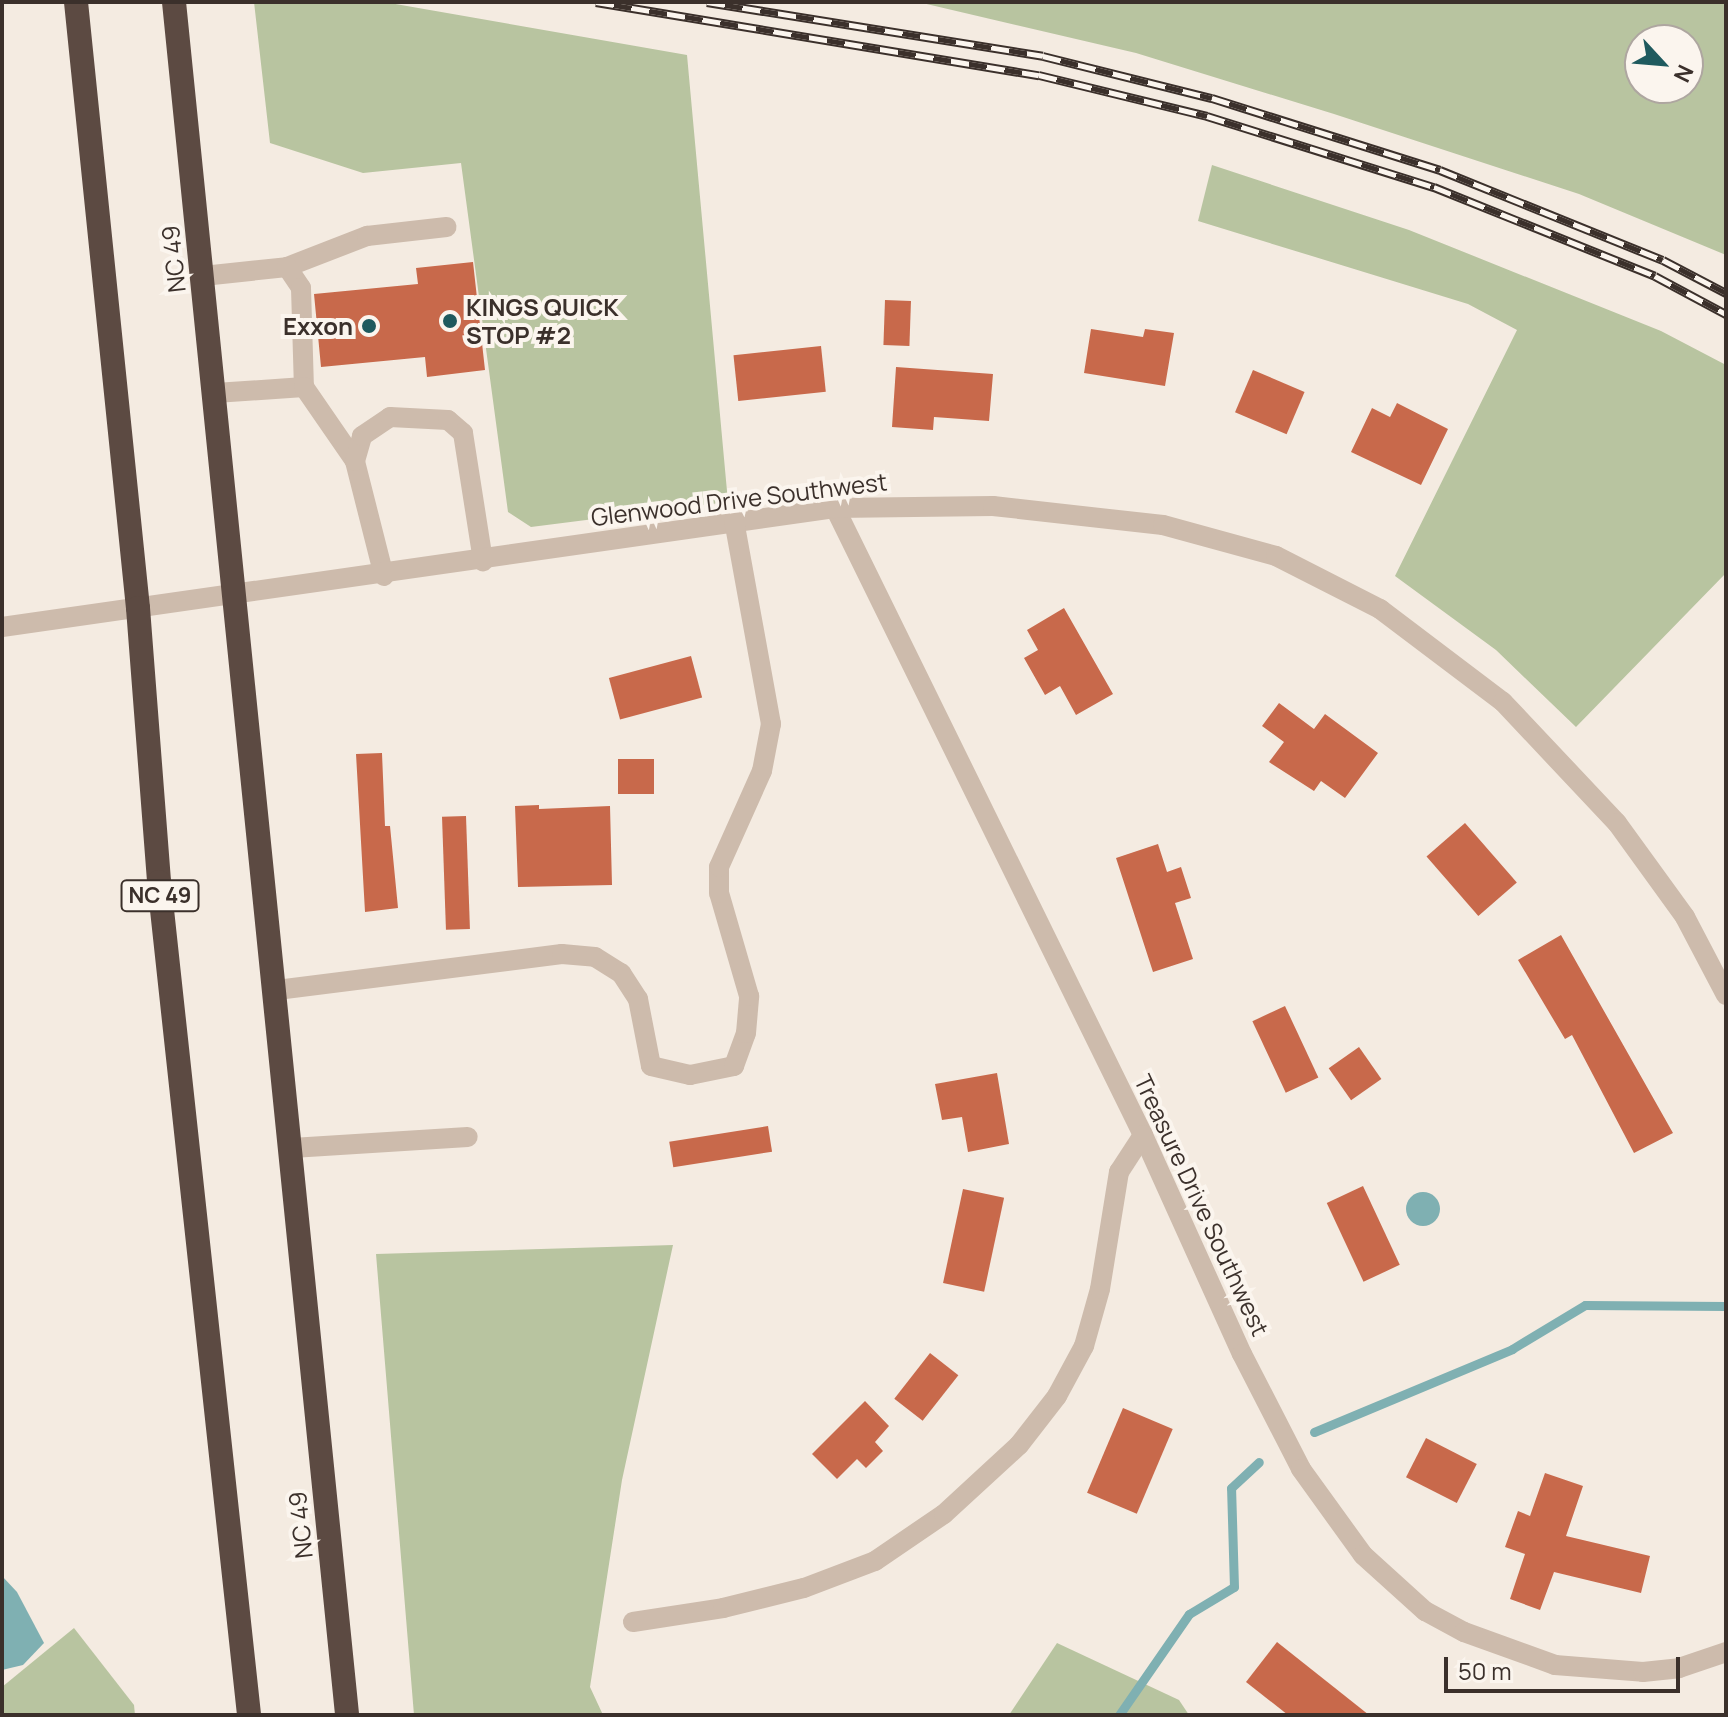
<!DOCTYPE html>
<style>
body{margin:0}
#map{position:relative;width:1728px;height:1717px;overflow:hidden;background:#f4ebe1;font-family:Manrope,sans-serif}
div>[style]{position:absolute}
.green>*{inset:0;background:#b8c4a0}
.water>*{inset:0;background:#7fb0b2}
.round{border-radius:50%}
.stream>*{height:9px;margin:-4.5px;padding:0 4.5px;transform-origin:4.5px;border-radius:4.5px;background:#7fb0b2}
.building>*{inset:0;background:#c8694b;transform-origin:0 0}
.minor>*{height:20px;margin:-10px;padding:0 10px;transform-origin:10px;border-radius:10px;background:#cdbbac}
.highway>*{height:24px;margin:-12px;padding:0 12px;transform-origin:12px;border-radius:12px;background:#5c4a42}
.rail>*{height:9px;margin-top:-4.5px;transform-origin:0;background:repeating-linear-gradient(90deg,#fbf5ee 0 18px,#3b302b 0 36px);box-sizing:border-box;border-block:2px solid #3b302b}
.dots>*{width:22px;height:22px;translate:-50% -50%;box-sizing:border-box;border:4px solid #fbf5ee;border-radius:50%}
span{translate:-50% -50%;white-space:nowrap;text-align:center;line-height:1.15;-webkit-text-stroke:8px #fbf5ee;paint-order:stroke}
.shield-label span{padding:2px 6px;background:#fbf5ee;border:2px solid;border-radius:6px;-webkit-text-stroke-width:0}
.shield-label{font-size:22px;color:#3b302b;font-weight:700}
.street-label{font-size:24px;color:#3b302b}
.poi-label{font-size:24px;color:#3b302b;font-weight:700}
.left{translate:0 -50%;text-align:left}
.right{translate:-100% -50%;text-align:right}
.frame{position:absolute;inset:0;border:4px solid #3b302b;pointer-events:none}
.north{position:absolute;left:1624px;top:24px;width:80px;height:80px;box-sizing:border-box;background:#fbf5ee;border:2px solid #aea6a0;border-radius:50%;rotate:116deg;font-size:22px;font-weight:700;line-height:32px;text-align:center;color:#3b302b}
.north::after{content:'';display:block;margin:auto;width:28px;height:36px;background:#1f5a5e;clip-path:polygon(50% 0,100% 100%,50% 72%,0 100%)}
.scale{position:absolute;left:1444px;top:1657px;width:236px;height:36px;box-sizing:border-box;border:4px solid #3b302b;border-top:0;padding-left:10px;font-size:24px;line-height:28px;white-space:nowrap;color:#3b302b;-webkit-text-stroke:6px #fbf5ee;paint-order:stroke}
</style>
<div id="map">
<div class="green">
<div style="clip-path:polygon(254px 2px,384px 2px,687px 55px,728px 502px,531px 527px,508px 512px,461px 163px,363px 173px,270px 143px)"></div>
<div style="clip-path:polygon(evenodd,918px 2px,1726px 2px,1726px 255px,1579px 194px,1334px 114px,1136px 53px,918px 2px,1640px 40px,1688px 40px,1688px 88px,1640px 88px,1640px 40px)"></div>
<div style="clip-path:polygon(1212px 165px,1409px 230px,1661px 331px,1726px 365px,1726px 573px,1576px 727px,1496px 650px,1395px 576px,1517px 330px,1468px 304px,1198px 221px)"></div>
<div style="clip-path:polygon(673px 1245px,622px 1480px,590px 1687px,603px 1715px,414px 1715px,376px 1254px)"></div>
<div style="clip-path:polygon(74px 1628px,134px 1705px,135px 1715px,2px 1715px,2px 1687px)"></div>
<div style="clip-path:polygon(1057px 1643px,1179px 1700px,1189px 1715px,1009px 1715px)"></div>
</div>
<div class="water">
<div class="round" style="left:1406px;top:1192px;width:34px;height:34px"></div>
<div style="clip-path:polygon(2px 1576px,17px 1592px,44px 1643px,23px 1665px,2px 1670px)"></div>
</div>
<div class="stream">
<div style="left:1314px;top:1432px;width:215px;rotate:-22.7deg"></div>
<div style="left:1512px;top:1349px;width:85px;rotate:-31.1deg"></div>
<div style="left:1585px;top:1305px;width:141px;rotate:0.4deg"></div>
<div style="left:1119px;top:1715px;width:123px;rotate:-55.3deg"></div>
<div style="left:1189px;top:1614px;width:52px;rotate:-31deg"></div>
<div style="left:1234px;top:1587px;width:99px;rotate:-91.7deg"></div>
<div style="left:1231px;top:1488px;width:38px;rotate:-43deg"></div>
</div>
<div class="building">
<div style="clip-path:polygon(473px 262px,485px 370px,427px 377px,425px 357px,321px 367px,314px 294px,418px 284px,416px 268px)"></div>
<div style="left:885px;top:300px;width:26px;height:45px;rotate:2deg"></div>
<div style="clip-path:polygon(1091px 329px,1143px 337px,1145px 329px,1174px 333px,1165px 386px,1084px 373px)"></div>
<div style="left:821px;top:346px;width:46px;height:88px;rotate:84deg"></div>
<div style="clip-path:polygon(896px 367px,993px 374px,989px 421px,934px 417px,933px 430px,892px 427px)"></div>
<div style="left:1253px;top:370px;width:56px;height:46px;rotate:23deg"></div>
<div style="clip-path:polygon(1397px 403px,1448px 429px,1421px 485px,1351px 452px,1372px 408px,1390px 417px)"></div>
<div style="clip-path:polygon(1064px 608px,1113px 694px,1076px 715px,1060px 686px,1045px 695px,1024px 658px,1038px 650px,1027px 630px)"></div>
<div style="left:691px;top:656px;width:43px;height:85px;rotate:75deg"></div>
<div style="clip-path:polygon(1279px 703px,1314px 729px,1325px 714px,1378px 753px,1345px 798px,1321px 781px,1314px 791px,1269px 762px,1284px 742px,1262px 726px)"></div>
<div style="clip-path:polygon(382px 753px,385px 826px,390px 826px,398px 908px,365px 912px,356px 754px)"></div>
<div style="left:618px;top:759px;width:36px;height:35px"></div>
<div style="clip-path:polygon(539px 805px,539px 809px,610px 806px,612px 885px,518px 887px,515px 806px)"></div>
<div style="left:466px;top:816px;width:113px;height:24px;rotate:88deg"></div>
<div style="left:1465px;top:823px;width:79px;height:51px;rotate:49deg"></div>
<div style="clip-path:polygon(1158px 844px,1167px 872px,1181px 867px,1191px 898px,1175px 903px,1193px 959px,1153px 972px,1116px 858px)"></div>
<div style="clip-path:polygon(1561px 935px,1673px 1133px,1634px 1153px,1572px 1035px,1565px 1039px,1518px 960px)"></div>
<div style="left:1285px;top:1006px;width:79px;height:36px;rotate:65deg"></div>
<div style="left:1359px;top:1047px;width:39px;height:37px;rotate:55deg"></div>
<div style="clip-path:polygon(997px 1073px,1009px 1144px,968px 1152px,962px 1117px,942px 1120px,935px 1084px)"></div>
<div style="left:768px;top:1126px;width:26px;height:100px;rotate:81deg"></div>
<div style="left:1363px;top:1186px;width:87px;height:40px;rotate:65deg"></div>
<div style="left:963px;top:1189px;width:42px;height:96px;rotate:12deg"></div>
<div style="left:930px;top:1353px;width:36px;height:58px;rotate:38deg"></div>
<div style="clip-path:polygon(865px 1401px,889px 1426px,875px 1442px,883px 1451px,866px 1468px,857px 1459px,837px 1479px,812px 1454px)"></div>
<div style="left:1123px;top:1408px;width:54px;height:92px;rotate:23deg"></div>
<div style="left:1426px;top:1438px;width:57px;height:44px;rotate:27deg"></div>
<div style="clip-path:polygon(1545px 1473px,1583px 1486px,1566px 1536px,1650px 1556px,1641px 1593px,1554px 1572px,1540px 1610px,1510px 1599px,1525px 1554px,1505px 1547px,1518px 1511px,1530px 1516px)"></div>
<div style="clip-path:polygon(1277px 1642px,1369px 1715px,1288px 1715px,1246px 1682px)"></div>
</div>
<div class="minor">
<div style="left:287px;top:267px;width:86px;rotate:-21.2deg"></div>
<div style="left:367px;top:236px;width:80px;rotate:-6.5deg"></div>
<div style="left:203px;top:276px;width:84px;rotate:-6.1deg"></div>
<div style="left:287px;top:267px;width:25px;rotate:56deg"></div>
<div style="left:301px;top:288px;width:99px;rotate:88.3deg"></div>
<div style="left:304px;top:387px;width:89px;rotate:176.1deg"></div>
<div style="left:304px;top:387px;width:90px;rotate:55.4deg"></div>
<div style="left:835px;top:508px;width:699px;rotate:63.84deg"></div>
<div style="left:1143px;top:1135px;width:240px;rotate:65.7deg"></div>
<div style="left:1242px;top:1354px;width:129px;rotate:62.8deg"></div>
<div style="left:1301px;top:1469px;width:106px;rotate:54.2deg"></div>
<div style="left:1363px;top:1555px;width:84px;rotate:42.1deg"></div>
<div style="left:1425px;top:1611px;width:44px;rotate:28.3deg"></div>
<div style="left:1464px;top:1632px;width:97px;rotate:19.9deg"></div>
<div style="left:1555px;top:1665px;width:88px;rotate:4.5deg"></div>
<div style="left:1643px;top:1672px;width:36px;rotate:-6deg"></div>
<div style="left:1679px;top:1668px;width:50px;rotate:-18.8deg"></div>
<div style="left:384px;top:576px;width:119px;rotate:-104.2deg"></div>
<div style="left:355px;top:461px;width:26px;rotate:-74deg"></div>
<div style="left:362px;top:436px;width:34px;rotate:-34deg"></div>
<div style="left:390px;top:417px;width:58px;rotate:3deg"></div>
<div style="left:448px;top:420px;width:20px;rotate:41deg"></div>
<div style="left:463px;top:433px;width:130px;rotate:81.1deg"></div>
<div style="left:2px;top:627px;width:841px;rotate:-8.13deg"></div>
<div style="left:835px;top:508px;width:158px;rotate:-0.7deg"></div>
<div style="left:993px;top:506px;width:171px;rotate:6.4deg"></div>
<div style="left:1163px;top:525px;width:117px;rotate:15.3deg"></div>
<div style="left:1276px;top:556px;width:117px;rotate:27deg"></div>
<div style="left:1380px;top:609px;width:154px;rotate:37.1deg"></div>
<div style="left:1503px;top:702px;width:166px;rotate:46.7deg"></div>
<div style="left:1617px;top:823px;width:116px;rotate:54.1deg"></div>
<div style="left:1685px;top:917px;width:88px;rotate:62.3deg"></div>
<div style="left:277px;top:990px;width:287px;rotate:-7.2deg"></div>
<div style="left:562px;top:954px;width:33px;rotate:5deg"></div>
<div style="left:595px;top:957px;width:31px;rotate:32deg"></div>
<div style="left:621px;top:973px;width:31px;rotate:57deg"></div>
<div style="left:638px;top:999px;width:68px;rotate:79deg"></div>
<div style="left:651px;top:1066px;width:40px;rotate:13deg"></div>
<div style="left:690px;top:1075px;width:45px;rotate:-11.6deg"></div>
<div style="left:734px;top:1066px;width:35px;rotate:-70deg"></div>
<div style="left:746px;top:1033px;width:37px;rotate:-85deg"></div>
<div style="left:749px;top:996px;width:107px;rotate:-106.2deg"></div>
<div style="left:719px;top:893px;width:26px;rotate:-90deg"></div>
<div style="left:719px;top:867px;width:105px;rotate:-65.9deg"></div>
<div style="left:762px;top:771px;width:48px;rotate:-79.2deg"></div>
<div style="left:771px;top:724px;width:206px;rotate:-100.3deg"></div>
<div style="left:292px;top:1148px;width:176px;rotate:-3.6deg"></div>
<div style="left:633px;top:1622px;width:91px;rotate:-8.8deg"></div>
<div style="left:723px;top:1608px;width:83px;rotate:-13.9deg"></div>
<div style="left:804px;top:1588px;width:76px;rotate:-20.8deg"></div>
<div style="left:875px;top:1561px;width:83px;rotate:-34.3deg"></div>
<div style="left:944px;top:1514px;width:102px;rotate:-42.6deg"></div>
<div style="left:1019px;top:1445px;width:62px;rotate:-52.2deg"></div>
<div style="left:1057px;top:1396px;width:57px;rotate:-61.6deg"></div>
<div style="left:1084px;top:1346px;width:59px;rotate:-74.3deg"></div>
<div style="left:1100px;top:1289px;width:119px;rotate:-80.8deg"></div>
<div style="left:1119px;top:1172px;width:44px;rotate:-57deg"></div>
</div>
<div class="highway">
<div style="left:76px;top:2px;width:609px;rotate:84.16deg"></div>
<div style="left:138px;top:608px;width:275px;rotate:85.6deg"></div>
<div style="left:159px;top:882px;width:838px;rotate:83.83deg"></div>
<div style="left:174px;top:2px;width:1722px;rotate:84.23deg"></div>
</div>
<div class="rail">
<div style="left:596px;top:2px;width:449px;rotate:9.4deg"></div>
<div style="left:1039px;top:75px;width:173px;rotate:13.7deg"></div>
<div style="left:1207px;top:116px;width:238px;rotate:17.4deg"></div>
<div style="left:1434px;top:187px;width:238px;rotate:21.9deg"></div>
<div style="left:1655px;top:276px;width:81px;rotate:28.2deg"></div>
<div style="left:707px;top:2px;width:340px;rotate:9.1deg"></div>
<div style="left:1043px;top:56px;width:174px;rotate:14deg"></div>
<div style="left:1212px;top:98px;width:239px;rotate:17.5deg"></div>
<div style="left:1440px;top:170px;width:240px;rotate:22deg"></div>
<div style="left:1663px;top:260px;width:71px;rotate:27.6deg"></div>
</div>
<div class="dots">
<div style="left:450px;top:321px;background:#1f5a5e"></div>
<div style="left:369px;top:326px;background:#1f5a5e"></div>
</div>
<div class="shield-label">
<span style="left:160px;top:896px">NC 49</span>
</div>
<div class="street-label">
<span style="left:173px;top:259px;rotate:-96deg">NC 49</span>
<span style="left:739px;top:499px;rotate:-7deg">Glenwood Drive Southwest</span>
<span style="left:1202px;top:1205px;rotate:65deg">Treasure Drive Southwest</span>
<span style="left:300px;top:1525px;rotate:-96deg">NC 49</span>
</div>
<div class="poi-label">
<span class="left" style="left:466px;top:321px">KINGS QUICK<br>STOP #2</span>
<span class="right" style="left:353px;top:326px">Exxon</span>
</div>
<div class="frame"></div>
<div class="north">N</div>
<div class="scale">50 m</div>
</div>
